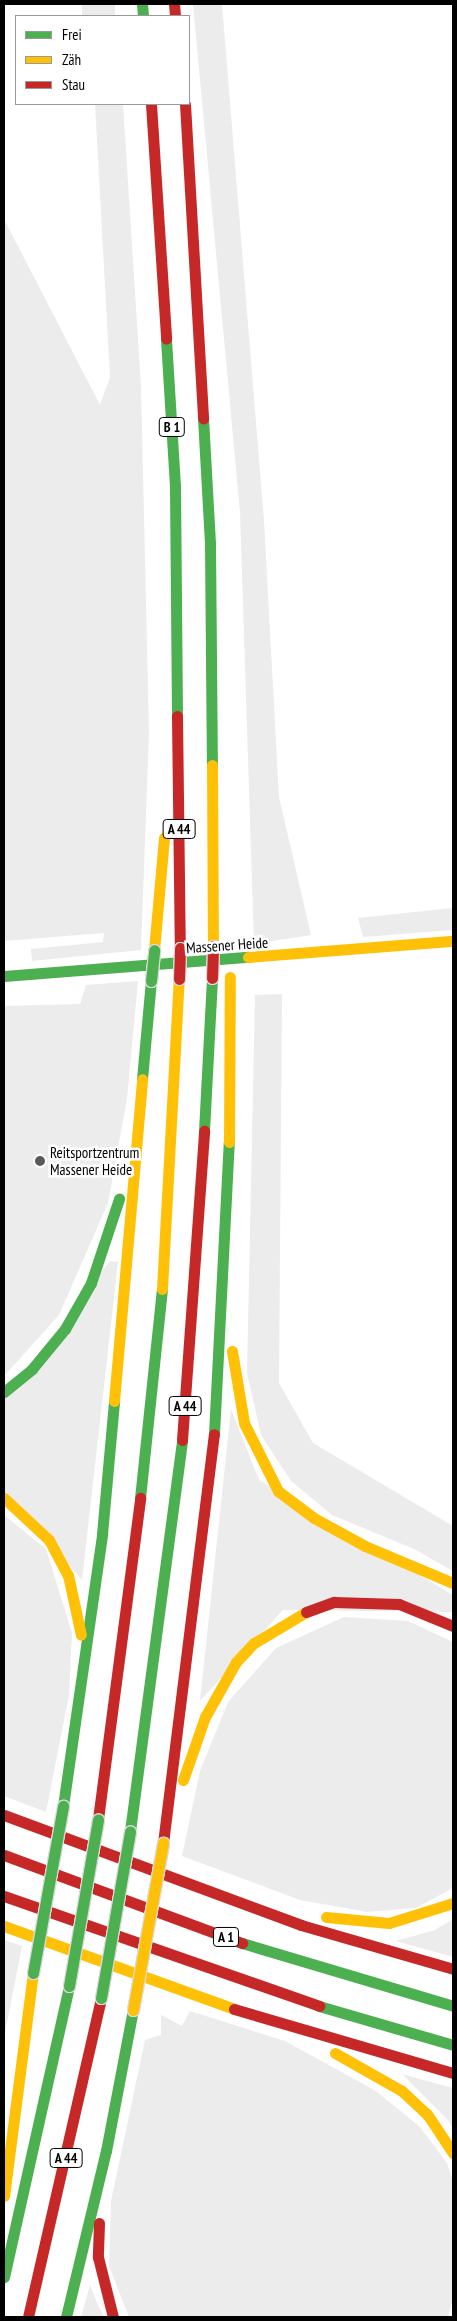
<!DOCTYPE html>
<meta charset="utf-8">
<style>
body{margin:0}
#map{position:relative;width:457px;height:2321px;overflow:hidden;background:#fff;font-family:"PT Sans Narrow",sans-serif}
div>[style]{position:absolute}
.green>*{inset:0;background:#ececec;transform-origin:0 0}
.fast>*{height:11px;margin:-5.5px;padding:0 5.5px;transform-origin:5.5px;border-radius:5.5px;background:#4caf50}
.slow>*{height:11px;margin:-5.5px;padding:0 5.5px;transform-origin:5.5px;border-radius:5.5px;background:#ffc107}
.jam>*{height:11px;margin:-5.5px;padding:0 5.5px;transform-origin:5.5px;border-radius:5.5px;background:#c62828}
.bridges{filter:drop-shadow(1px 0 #dbdbdb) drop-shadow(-1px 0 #dbdbdb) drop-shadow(0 1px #dbdbdb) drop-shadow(0 -1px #dbdbdb)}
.fast-bridge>*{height:11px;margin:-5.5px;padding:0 5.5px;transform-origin:5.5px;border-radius:5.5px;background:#4caf50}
.slow-bridge>*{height:11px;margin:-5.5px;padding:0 5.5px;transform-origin:5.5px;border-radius:5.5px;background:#ffc107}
.jam-bridge>*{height:11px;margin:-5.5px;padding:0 5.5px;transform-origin:5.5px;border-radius:5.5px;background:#c62828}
.dots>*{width:14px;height:14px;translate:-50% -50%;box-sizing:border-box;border:2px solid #fff;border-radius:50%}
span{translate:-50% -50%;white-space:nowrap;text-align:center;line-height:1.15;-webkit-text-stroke:5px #fff;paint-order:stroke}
.shield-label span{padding:1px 4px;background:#fff;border:1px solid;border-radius:4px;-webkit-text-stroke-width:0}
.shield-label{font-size:14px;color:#000;font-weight:700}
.street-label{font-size:15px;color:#000}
.poi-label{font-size:15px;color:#000}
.left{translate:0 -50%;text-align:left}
.frame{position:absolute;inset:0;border:5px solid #000;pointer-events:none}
.legend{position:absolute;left:15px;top:15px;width:175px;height:90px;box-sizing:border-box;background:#fff;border:1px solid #999;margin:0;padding:6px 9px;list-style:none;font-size:15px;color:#000}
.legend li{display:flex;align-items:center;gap:10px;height:25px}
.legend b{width:25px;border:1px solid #999}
</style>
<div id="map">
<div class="green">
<div style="left:82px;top:4px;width:33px;height:12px"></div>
<div style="clip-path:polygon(193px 4px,222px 4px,264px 521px,279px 797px,311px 935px,254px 944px,240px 512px)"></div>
<div style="clip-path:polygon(95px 104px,123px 104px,141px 386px,149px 732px,141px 950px,32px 961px,31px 949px,103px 942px,104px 933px,4px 941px,4px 219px,100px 405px,110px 377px)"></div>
<div style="clip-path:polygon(453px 908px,453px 930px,363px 937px,358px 918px)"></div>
<div style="clip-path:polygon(138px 981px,127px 1099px,108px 1203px,59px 1315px,4px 1376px,4px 1006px,80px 1004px,86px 985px)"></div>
<div style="clip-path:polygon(282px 994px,279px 1383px,313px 1443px,453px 1526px,453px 1571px,414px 1549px,332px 1515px,291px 1481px,261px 1435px,247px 1373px,255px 995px)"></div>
<div style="clip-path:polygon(110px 1261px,118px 1262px,82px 1580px,4px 1492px,4px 1398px)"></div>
<div style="clip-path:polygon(231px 1409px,259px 1480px,453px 1595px,453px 1612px,283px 1610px,200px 1701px)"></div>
<div style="clip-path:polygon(4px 1515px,46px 1549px,72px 1633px,69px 1695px,46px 1812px,4px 1796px)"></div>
<div style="clip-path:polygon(344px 1617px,408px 1621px,453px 1642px,453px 1888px,416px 1908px,367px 1912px,300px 1900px,182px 1856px,200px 1771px,228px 1702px,276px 1648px)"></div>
<div style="clip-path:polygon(453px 1919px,453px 1957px,396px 1941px,435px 1930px)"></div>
<div style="clip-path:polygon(4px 1940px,22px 1946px,4px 2038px)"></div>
<div style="clip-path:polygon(190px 2011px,285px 2041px,376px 2091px,420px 2127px,447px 2163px,453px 2182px,453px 2298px,448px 2317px,129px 2317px,109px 2266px,111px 2201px,145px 2040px,161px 2035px,161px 2015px,182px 2026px)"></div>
<div style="clip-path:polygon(402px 2074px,453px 2088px,453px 2129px,448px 2120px)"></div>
<div style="clip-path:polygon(90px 2285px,97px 2303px,104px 2317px,81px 2317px)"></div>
</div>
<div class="fast">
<div style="left:142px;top:4px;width:12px;rotate:85deg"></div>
<div style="left:166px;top:339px;width:147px;rotate:86.5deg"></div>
<div style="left:175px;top:486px;width:230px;rotate:89.5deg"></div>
<div style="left:203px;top:418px;width:126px;rotate:86.8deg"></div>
<div style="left:210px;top:544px;width:221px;rotate:89.5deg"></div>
<div style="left:4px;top:976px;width:245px;rotate:-4.5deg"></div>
<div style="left:142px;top:1079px;width:98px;rotate:-84.8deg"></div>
<div style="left:204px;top:1131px;width:153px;rotate:-87deg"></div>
<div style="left:4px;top:1392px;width:36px;rotate:-39deg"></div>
<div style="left:32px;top:1369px;width:52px;rotate:-50.5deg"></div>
<div style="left:65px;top:1329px;width:53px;rotate:-60.5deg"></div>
<div style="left:91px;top:1283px;width:89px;rotate:-71.6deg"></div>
<div style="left:214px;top:1434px;width:292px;rotate:-87.1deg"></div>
<div style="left:140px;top:1498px;width:210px;rotate:-84deg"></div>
<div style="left:63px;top:1806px;width:275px;rotate:-81.8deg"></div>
<div style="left:102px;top:1534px;width:134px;rotate:-84.8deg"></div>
<div style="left:130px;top:1831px;width:394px;rotate:-82.4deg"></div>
<div style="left:242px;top:1943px;width:220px;rotate:16.6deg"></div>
<div style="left:319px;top:2006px;width:140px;rotate:16.2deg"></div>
<div style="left:4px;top:2277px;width:298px;rotate:-77.4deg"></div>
<div style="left:66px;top:2317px;width:171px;rotate:-76.5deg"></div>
<div style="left:106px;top:2151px;width:144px;rotate:-79.2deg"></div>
</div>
<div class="slow">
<div style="left:212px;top:765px;width:181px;rotate:89.7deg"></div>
<div style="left:154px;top:950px;width:113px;rotate:-84.9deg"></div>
<div style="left:248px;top:957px;width:206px;rotate:-4.5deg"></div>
<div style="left:229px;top:1142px;width:165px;rotate:-89.7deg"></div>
<div style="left:162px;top:1289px;width:310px;rotate:-86.9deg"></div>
<div style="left:232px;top:1351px;width:73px;rotate:80.5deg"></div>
<div style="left:244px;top:1423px;width:76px;rotate:63.4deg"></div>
<div style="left:278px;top:1491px;width:45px;rotate:36.9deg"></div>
<div style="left:314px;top:1518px;width:58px;rotate:28.8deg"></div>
<div style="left:365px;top:1546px;width:95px;rotate:22.8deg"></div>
<div style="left:114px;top:1401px;width:323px;rotate:-85deg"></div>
<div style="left:4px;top:1498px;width:62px;rotate:43deg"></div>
<div style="left:49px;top:1540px;width:40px;rotate:62deg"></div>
<div style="left:68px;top:1575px;width:61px;rotate:77.8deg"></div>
<div style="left:183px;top:1780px;width:67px;rotate:-70.8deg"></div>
<div style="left:205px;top:1717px;width:63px;rotate:-60.6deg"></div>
<div style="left:236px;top:1662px;width:26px;rotate:-47deg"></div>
<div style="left:254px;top:1643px;width:61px;rotate:-30.8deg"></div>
<div style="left:326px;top:1917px;width:63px;rotate:5.4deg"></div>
<div style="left:389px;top:1923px;width:67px;rotate:-17.4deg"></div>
<div style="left:4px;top:1926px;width:245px;rotate:19.8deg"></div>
<div style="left:335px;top:2053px;width:77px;rotate:29.6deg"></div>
<div style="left:402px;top:2091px;width:34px;rotate:43deg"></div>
<div style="left:427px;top:2114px;width:47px;rotate:56.3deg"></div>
<div style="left:4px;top:2196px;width:225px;rotate:-82.6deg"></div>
</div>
<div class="jam">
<div style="left:174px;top:4px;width:12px;rotate:85deg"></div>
<div style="left:151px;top:104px;width:235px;rotate:86.3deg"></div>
<div style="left:185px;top:104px;width:315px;rotate:86.7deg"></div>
<div style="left:177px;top:716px;width:232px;rotate:89.3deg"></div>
<div style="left:182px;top:1440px;width:310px;rotate:-85.9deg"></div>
<div style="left:306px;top:1612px;width:30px;rotate:-20deg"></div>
<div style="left:334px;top:1602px;width:65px;rotate:1.8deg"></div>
<div style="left:399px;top:1604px;width:58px;rotate:22.2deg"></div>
<div style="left:4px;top:1815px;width:317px;rotate:20.3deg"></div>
<div style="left:301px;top:1925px;width:158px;rotate:16.1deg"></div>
<div style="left:98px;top:1819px;width:324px;rotate:-82.5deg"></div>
<div style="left:163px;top:1843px;width:412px;rotate:-82.9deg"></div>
<div style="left:4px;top:1855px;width:254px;rotate:20.3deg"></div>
<div style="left:4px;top:1896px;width:334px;rotate:19.2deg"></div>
<div style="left:234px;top:2009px;width:228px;rotate:16.3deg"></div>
<div style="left:99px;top:2223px;width:34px;rotate:92deg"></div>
<div style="left:98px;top:2257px;width:62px;rotate:76deg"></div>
<div style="left:28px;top:2317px;width:327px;rotate:-77.1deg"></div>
</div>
<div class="bridges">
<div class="fast-bridge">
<div style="left:151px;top:981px;width:31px;rotate:-84deg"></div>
<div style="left:33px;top:1973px;width:170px;rotate:-79.8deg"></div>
<div style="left:69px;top:1986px;width:169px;rotate:-80.1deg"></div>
<div style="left:101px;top:1998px;width:169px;rotate:-80.1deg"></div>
</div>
<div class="slow-bridge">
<div style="left:133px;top:2010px;width:170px;rotate:-79.8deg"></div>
</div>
<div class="jam-bridge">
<div style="left:212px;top:978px;width:32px;rotate:-88deg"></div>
<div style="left:179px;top:979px;width:31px;rotate:-88deg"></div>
</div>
</div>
<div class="dots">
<div style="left:40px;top:1161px;background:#595959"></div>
</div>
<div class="shield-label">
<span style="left:172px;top:427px">B 1</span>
<span style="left:179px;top:829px">A 44</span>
<span style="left:185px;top:1406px">A 44</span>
<span style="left:226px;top:1937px">A 1</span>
<span style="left:66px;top:2158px">A 44</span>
</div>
<div class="street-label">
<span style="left:227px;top:945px;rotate:-4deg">Massener Heide</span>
</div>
<div class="poi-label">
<span class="left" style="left:50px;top:1161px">Reitsportzentrum<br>Massener Heide</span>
</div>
<div class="frame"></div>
<ul class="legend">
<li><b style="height:6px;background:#4caf50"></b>Frei</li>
<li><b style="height:6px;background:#ffc107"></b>Zäh</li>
<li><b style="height:6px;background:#c62828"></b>Stau</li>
</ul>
</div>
